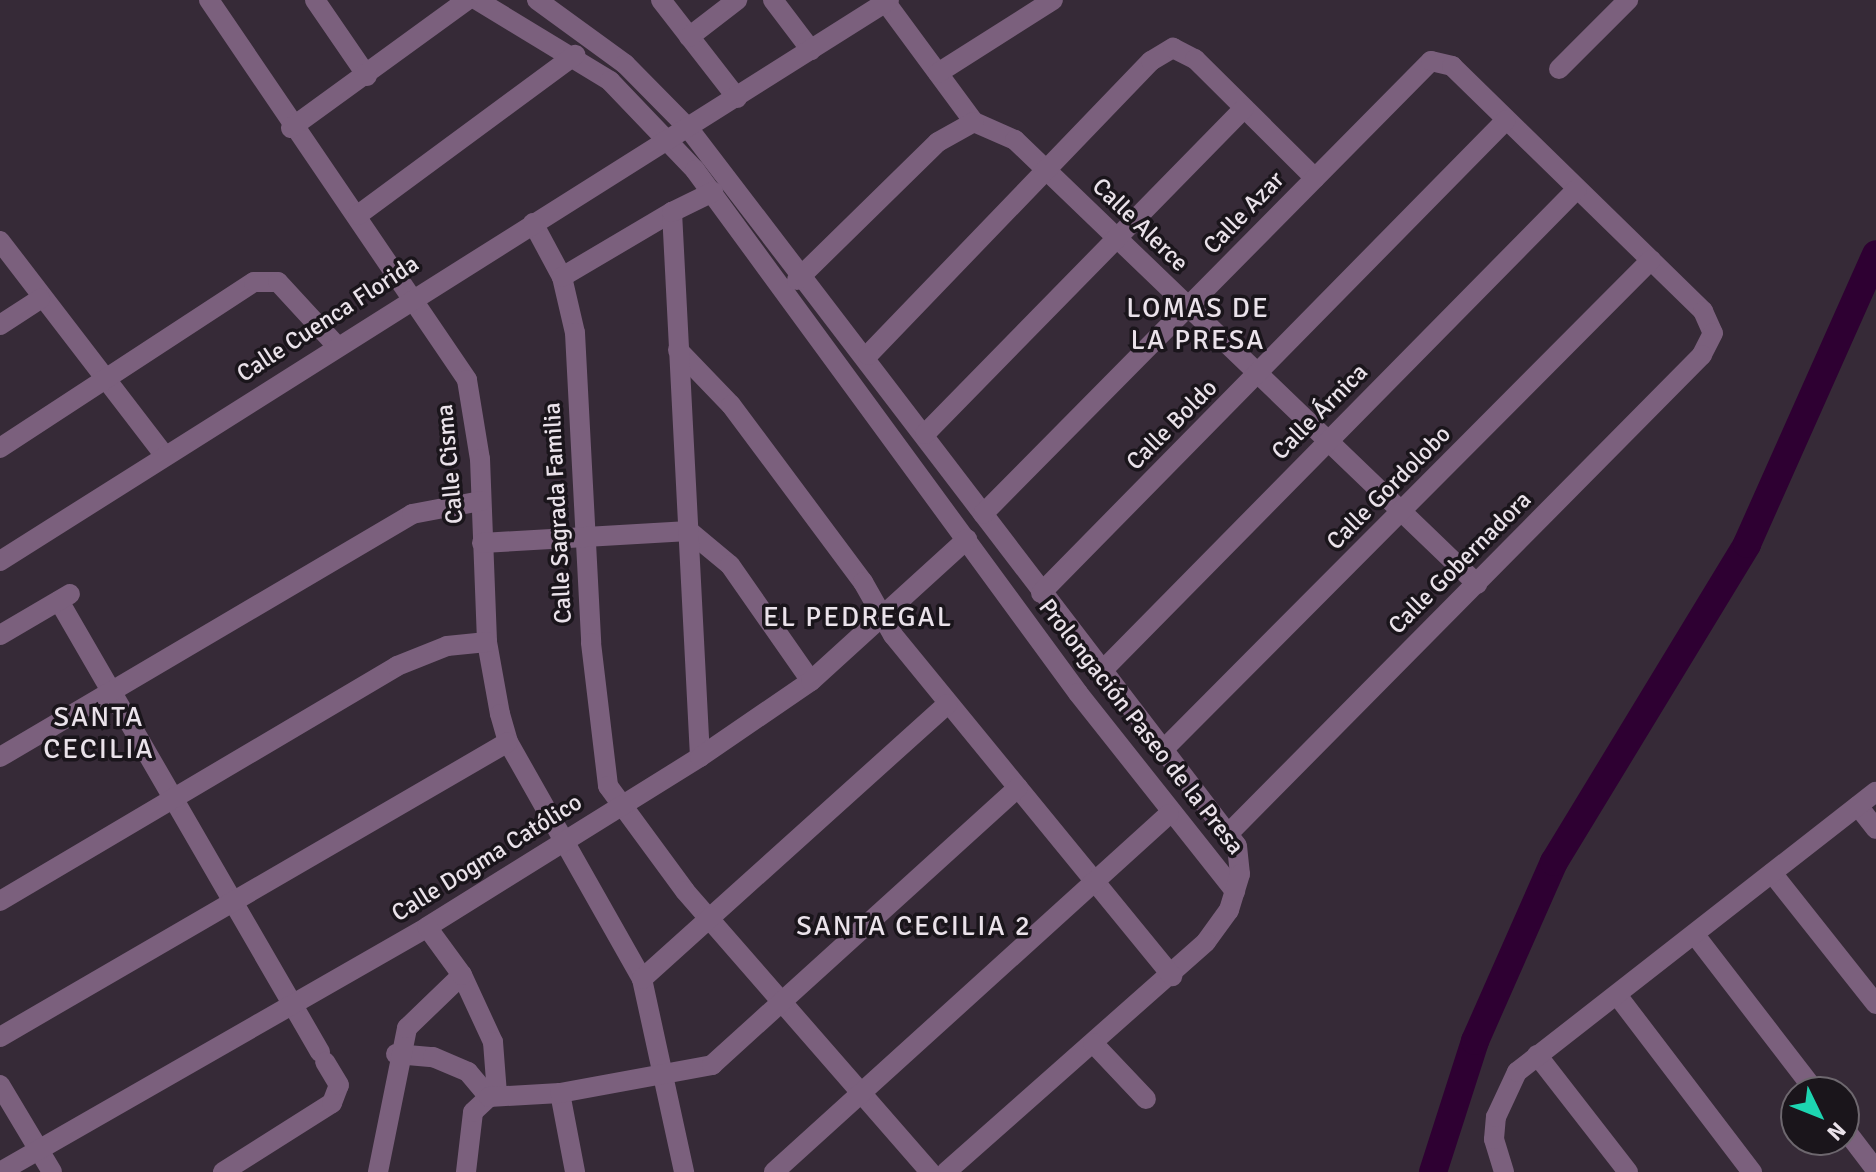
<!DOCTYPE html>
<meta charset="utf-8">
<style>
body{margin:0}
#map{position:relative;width:1876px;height:1172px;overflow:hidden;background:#362a37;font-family:Signika,sans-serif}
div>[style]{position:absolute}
.river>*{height:28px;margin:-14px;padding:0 14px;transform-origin:14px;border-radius:14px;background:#2e0032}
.minor>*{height:20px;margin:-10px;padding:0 10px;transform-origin:10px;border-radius:10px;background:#7b607d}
span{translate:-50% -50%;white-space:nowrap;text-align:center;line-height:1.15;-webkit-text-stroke:7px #1a151b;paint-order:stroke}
.street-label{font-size:24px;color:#eae2ea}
.quarter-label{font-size:28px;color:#eae2ea;letter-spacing:2px}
.north{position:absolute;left:1780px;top:1076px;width:80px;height:80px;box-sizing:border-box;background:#1a151b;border:2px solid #6d676e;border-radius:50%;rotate:133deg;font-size:22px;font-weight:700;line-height:32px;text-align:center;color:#eae2ea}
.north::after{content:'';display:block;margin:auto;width:28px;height:36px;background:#1dd5b1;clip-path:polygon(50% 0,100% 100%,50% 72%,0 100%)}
</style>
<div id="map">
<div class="river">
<div style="left:1433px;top:1172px;width:138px;rotate:-72.2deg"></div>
<div style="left:1475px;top:1041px;width:196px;rotate:-66.2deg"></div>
<div style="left:1554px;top:862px;width:372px;rotate:-58.7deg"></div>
<div style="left:1747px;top:544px;width:317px;rotate:-66deg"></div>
</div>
<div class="minor">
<div style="left:209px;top:0;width:459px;rotate:55.8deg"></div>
<div style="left:467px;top:380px;width:80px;rotate:80.7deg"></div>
<div style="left:480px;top:459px;width:183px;rotate:87.8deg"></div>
<div style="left:487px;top:642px;width:73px;rotate:79.8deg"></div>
<div style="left:500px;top:714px;width:29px;rotate:74deg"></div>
<div style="left:508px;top:742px;width:272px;rotate:60.5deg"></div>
<div style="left:642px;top:979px;width:198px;rotate:77.7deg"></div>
<div style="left:315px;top:0;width:92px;rotate:55.6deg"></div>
<div style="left:477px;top:0;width:156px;rotate:31.3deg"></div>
<div style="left:610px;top:81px;width:123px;rotate:46.3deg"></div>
<div style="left:695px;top:170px;width:648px;rotate:53.78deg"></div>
<div style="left:1078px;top:693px;width:253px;rotate:51.6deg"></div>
<div style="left:537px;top:0;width:109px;rotate:36deg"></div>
<div style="left:625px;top:64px;width:91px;rotate:45.4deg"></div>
<div style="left:689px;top:129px;width:902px;rotate:52.61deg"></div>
<div style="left:1237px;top:846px;width:28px;rotate:84deg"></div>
<div style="left:1240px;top:874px;width:38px;rotate:107deg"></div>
<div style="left:1229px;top:910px;width:39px;rotate:126deg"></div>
<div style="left:1206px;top:942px;width:347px;rotate:138.5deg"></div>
<div style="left:661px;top:0;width:124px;rotate:52.2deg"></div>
<div style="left:773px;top:0;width:63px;rotate:52.8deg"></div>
<div style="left:884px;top:0;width:152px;rotate:53.6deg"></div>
<div style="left:974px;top:122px;width:45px;rotate:23.7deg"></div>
<div style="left:1015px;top:140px;width:641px;rotate:43.86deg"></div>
<div style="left:689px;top:37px;width:61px;rotate:-37.6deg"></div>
<div style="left:1559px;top:69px;width:98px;rotate:-45deg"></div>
<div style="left:938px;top:73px;width:136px;rotate:-32.4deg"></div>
<div style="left:291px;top:128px;width:218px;rotate:-36deg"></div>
<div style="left:358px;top:215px;width:270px;rotate:-36.4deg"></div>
<div style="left:533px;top:223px;width:61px;rotate:61.8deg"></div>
<div style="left:562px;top:277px;width:57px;rotate:76.9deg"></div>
<div style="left:575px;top:333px;width:310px;rotate:87deg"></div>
<div style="left:591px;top:643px;width:144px;rotate:83.2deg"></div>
<div style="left:608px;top:786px;width:130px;rotate:53.7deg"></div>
<div style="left:685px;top:891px;width:373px;rotate:48.9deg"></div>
<div style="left:0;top:241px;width:271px;rotate:52.5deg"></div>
<div style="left:562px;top:277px;width:128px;rotate:-30.6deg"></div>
<div style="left:797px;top:280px;width:197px;rotate:-44.4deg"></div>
<div style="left:938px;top:142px;width:41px;rotate:-29.1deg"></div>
<div style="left:0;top:325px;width:48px;rotate:-33deg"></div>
<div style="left:678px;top:350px;width:76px;rotate:46.1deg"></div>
<div style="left:731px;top:405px;width:221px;rotate:53.3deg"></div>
<div style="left:863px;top:582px;width:61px;rotate:60.5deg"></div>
<div style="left:893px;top:635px;width:441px;rotate:50.7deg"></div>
<div style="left:868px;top:355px;width:408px;rotate:-46.1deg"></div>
<div style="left:1151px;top:61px;width:26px;rotate:-31deg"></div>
<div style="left:1173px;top:48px;width:25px;rotate:27deg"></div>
<div style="left:1195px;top:59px;width:169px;rotate:44.8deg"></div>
<div style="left:925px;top:434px;width:456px;rotate:-45.6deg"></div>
<div style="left:0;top:448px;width:303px;rotate:-33.2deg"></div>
<div style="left:254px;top:282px;width:24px"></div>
<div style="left:278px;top:282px;width:84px;rotate:47.4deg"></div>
<div style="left:983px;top:514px;width:637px;rotate:-45.32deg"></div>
<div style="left:1431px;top:61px;width:22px;rotate:13deg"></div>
<div style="left:1452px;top:66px;width:351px;rotate:44.3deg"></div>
<div style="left:1703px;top:311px;width:24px;rotate:66deg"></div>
<div style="left:1713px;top:333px;width:25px;rotate:117deg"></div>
<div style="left:1702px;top:355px;width:672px;rotate:134.7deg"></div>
<div style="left:482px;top:543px;width:207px;rotate:-3.3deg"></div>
<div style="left:689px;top:531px;width:53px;rotate:39.7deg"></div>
<div style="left:730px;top:565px;width:141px;rotate:55.1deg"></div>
<div style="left:0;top:561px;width:1051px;rotate:-32.25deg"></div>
<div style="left:1041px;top:593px;width:663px;rotate:-45.49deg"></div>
<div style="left:59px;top:601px;width:521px;rotate:59.94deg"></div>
<div style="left:0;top:635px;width:81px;rotate:-30.4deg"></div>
<div style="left:1101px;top:672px;width:678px;rotate:-45.42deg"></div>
<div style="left:1162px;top:751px;width:693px;rotate:-45.12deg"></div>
<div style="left:0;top:757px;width:478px;rotate:-30.5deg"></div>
<div style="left:412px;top:514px;width:70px;rotate:-10.7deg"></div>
<div style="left:700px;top:757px;width:546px;rotate:-92.94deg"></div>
<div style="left:672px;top:212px;width:46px;rotate:-26deg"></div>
<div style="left:1858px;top:806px;width:29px;rotate:52deg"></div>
<div style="left:1772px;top:873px;width:167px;rotate:51.6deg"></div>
<div style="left:0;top:901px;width:461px;rotate:-30.6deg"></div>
<div style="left:397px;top:666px;width:54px;rotate:-21.8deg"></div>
<div style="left:447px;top:646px;width:40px;rotate:-5.7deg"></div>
<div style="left:1695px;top:935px;width:198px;rotate:52.4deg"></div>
<div style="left:462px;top:975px;width:74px;rotate:65.2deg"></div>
<div style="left:493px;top:1042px;width:52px;rotate:85.6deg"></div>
<div style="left:642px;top:979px;width:411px;rotate:-42deg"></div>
<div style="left:1617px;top:995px;width:223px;rotate:52.7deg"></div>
<div style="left:0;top:1037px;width:587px;rotate:-30.14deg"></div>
<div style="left:1093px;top:1043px;width:77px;rotate:46.6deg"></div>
<div style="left:396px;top:1054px;width:37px;rotate:5deg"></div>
<div style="left:433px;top:1057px;width:38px;rotate:23deg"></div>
<div style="left:468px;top:1072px;width:33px;rotate:50deg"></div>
<div style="left:1537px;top:1055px;width:148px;rotate:52.1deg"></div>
<div style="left:0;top:1085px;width:101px;rotate:59.1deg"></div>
<div style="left:560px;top:1093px;width:80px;rotate:79.2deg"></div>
<div style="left:1844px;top:1128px;width:53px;rotate:52.7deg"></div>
<div style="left:0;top:1172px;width:492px;rotate:-29.8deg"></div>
<div style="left:427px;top:927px;width:322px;rotate:-31.9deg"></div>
<div style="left:700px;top:757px;width:135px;rotate:-34.4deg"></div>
<div style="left:811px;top:681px;width:211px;rotate:-42.3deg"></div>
<div style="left:223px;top:1172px;width:129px;rotate:-32.3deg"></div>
<div style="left:332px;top:1103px;width:19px;rotate:-69deg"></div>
<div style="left:339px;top:1085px;width:27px;rotate:-121deg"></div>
<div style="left:378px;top:1172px;width:147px;rotate:-78.6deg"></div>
<div style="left:407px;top:1028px;width:76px;rotate:-43.9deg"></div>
<div style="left:462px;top:975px;width:59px;rotate:-126.1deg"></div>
<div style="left:466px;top:1172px;width:60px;rotate:-83.3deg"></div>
<div style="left:473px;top:1112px;width:22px;rotate:-43deg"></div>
<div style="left:489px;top:1097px;width:71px;rotate:-3.2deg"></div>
<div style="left:560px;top:1093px;width:155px;rotate:-10.4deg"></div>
<div style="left:712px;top:1065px;width:413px;rotate:-42.2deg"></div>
<div style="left:774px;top:1172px;width:533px;rotate:-42.19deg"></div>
<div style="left:1504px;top:1172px;width:34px;rotate:-107deg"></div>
<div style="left:1494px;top:1139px;width:22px;rotate:-85deg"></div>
<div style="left:1496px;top:1117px;width:50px;rotate:-65deg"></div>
<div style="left:1517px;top:1072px;width:455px;rotate:-38deg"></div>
</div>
<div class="street-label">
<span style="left:1244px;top:213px;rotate:-46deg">Calle Azar</span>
<span style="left:1140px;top:225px;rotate:44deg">Calle Alerce</span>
<span style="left:328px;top:319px;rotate:-33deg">Calle Cuenca Florida</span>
<span style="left:1320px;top:412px;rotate:-45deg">Calle Árnica</span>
<span style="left:1172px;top:425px;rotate:-45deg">Calle Boldo</span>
<span style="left:450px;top:464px;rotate:-95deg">Calle Cisma</span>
<span style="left:1389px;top:488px;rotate:-45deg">Calle Gordolobo</span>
<span style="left:558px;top:513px;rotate:-93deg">Calle Sagrada Familia</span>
<span style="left:1460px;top:563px;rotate:-45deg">Calle Gobernadora</span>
<span style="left:1141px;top:727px;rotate:52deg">Prolongación Paseo de la Presa</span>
<span style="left:487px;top:858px;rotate:-32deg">Calle Dogma Católico</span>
</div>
<div class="quarter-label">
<span style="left:1198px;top:324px">LOMAS DE<br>LA PRESA</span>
<span style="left:858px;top:617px">EL PEDREGAL</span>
<span style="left:99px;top:733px">SANTA<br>CECILIA</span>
<span style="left:914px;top:926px">SANTA CECILIA 2</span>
</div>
<div class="north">N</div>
</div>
